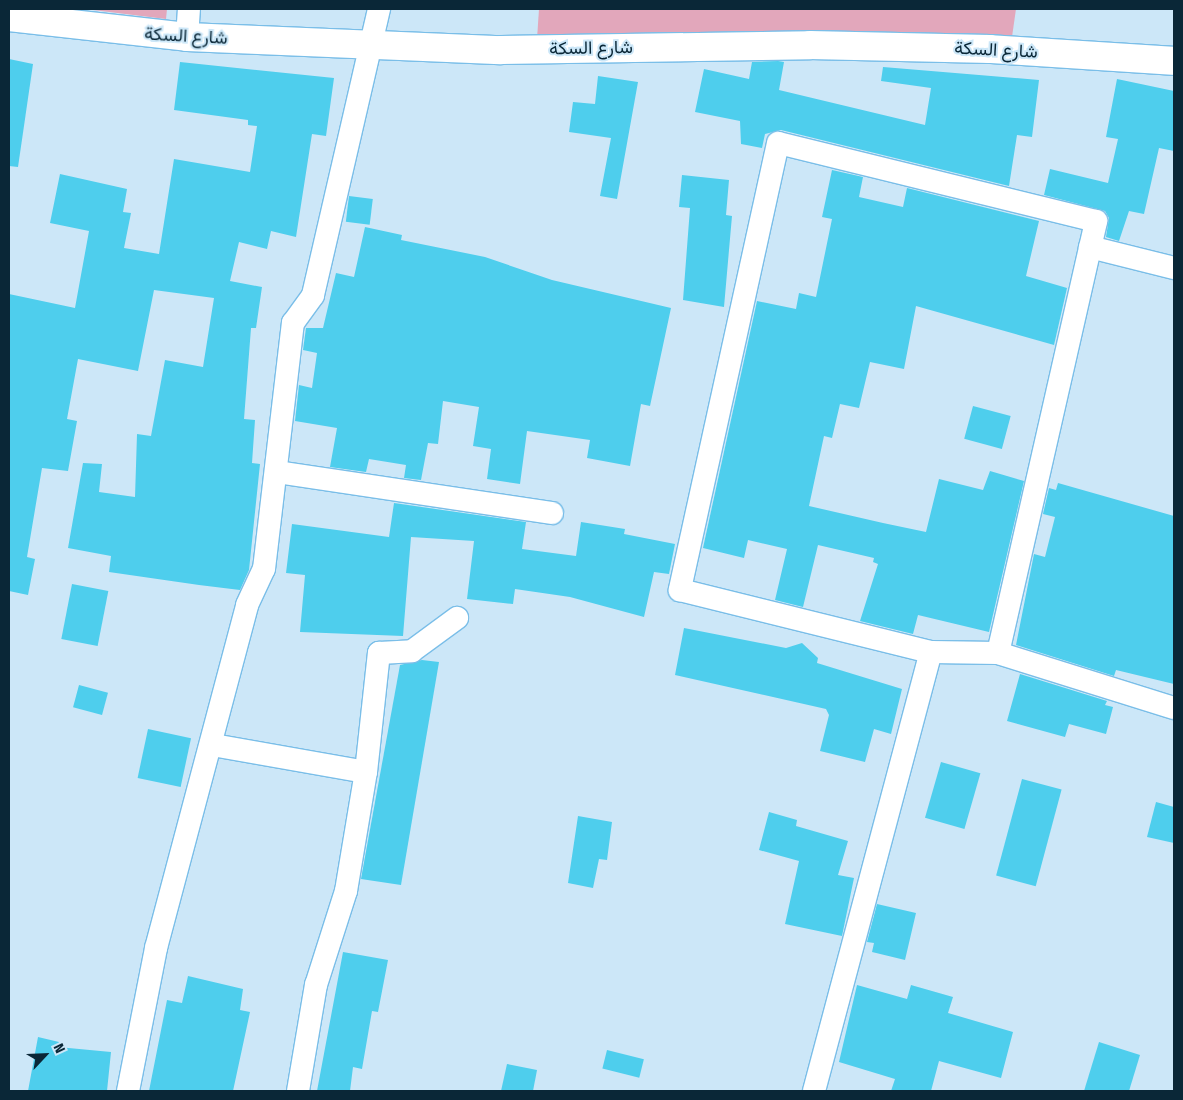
<!DOCTYPE html>
<meta charset="utf-8">
<style>
body{margin:0}
#map{position:relative;width:1183px;height:1100px;overflow:hidden;background:#cce7f8;font-family:"Fira Sans Condensed",Vazirmatn,sans-serif}
div>[style]{position:absolute}
.green>*{inset:0;background:#e2a7bb}
.building>*{inset:0;background:#4eceed;transform-origin:0 0}
.roads{filter:drop-shadow(1px 0 #7abee8) drop-shadow(-1px 0 #7abee8) drop-shadow(0 1px #7abee8) drop-shadow(0 -1px #7abee8)}
.street>*{height:22px;margin:-11px;padding:0 11px;transform-origin:11px;border-radius:11px;background:#fff}
.secondary>*{height:28px;margin:-14px;padding:0 14px;transform-origin:14px;border-radius:14px;background:#fff}
span{translate:-50% -50%;white-space:nowrap;text-align:center;line-height:1.15;-webkit-text-stroke:4px #cce7f8;paint-order:stroke}
.street-label{font-size:18px;color:#0a2737}
.frame{position:absolute;inset:0;border:10px solid #0a2737;pointer-events:none}
.north{position:absolute;left:20px;top:1030px;width:50px;height:50px;-webkit-text-stroke:4px #cce7f8;paint-order:stroke;rotate:65deg;font-size:14px;font-weight:700;line-height:20px;text-align:center;color:#0a2737}
.north::after{content:'';display:block;margin:auto;width:18px;height:22px;background:#0a2737;clip-path:polygon(50% 0,100% 100%,50% 72%,0 100%)}
</style>
<div id="map">
<div class="green">
<div style="clip-path:polygon(85px 9px,167px 9px,166px 19px)"></div>
<div style="clip-path:polygon(539px 9px,1016px 9px,1011px 44px,537px 39px)"></div>
</div>
<div class="building">
<div style="clip-path:polygon(9px 59px,33px 64px,18px 167px,9px 166px)"></div>
<div style="clip-path:polygon(778px 61px,784px 62px,779px 90px,925px 125px,931px 88px,881px 81px,883px 67px,1039px 80px,1032px 137px,1017px 135px,1009px 186px,781px 130px,765px 134px,762px 148px,741px 144px,740px 121px,695px 112px,704px 69px,749px 79px,752px 62px)"></div>
<div style="clip-path:polygon(180px 62px,334px 78px,326px 136px,312px 134px,296px 237px,271px 231px,267px 249px,239px 242px,230px 281px,262px 287px,256px 328px,251px 328px,244px 419px,255px 420px,252px 463px,260px 464px,249px 570px,240px 590px,199px 585px,109px 572px,111px 556px,68px 548px,83px 463px,102px 464px,99px 492px,135px 497px,137px 434px,151px 436px,165px 360px,203px 367px,214px 298px,154px 290px,138px 371px,78px 359px,67px 419px,77px 421px,68px 471px,42px 468px,27px 557px,35px 559px,28px 595px,9px 591px,9px 294px,75px 308px,89px 231px,50px 223px,60px 174px,127px 189px,123px 212px,131px 213px,124px 248px,159px 254px,174px 159px,250px 172px,257px 126px,248px 125px,248px 120px,174px 110px)"></div>
<div style="clip-path:polygon(598px 76px,638px 82px,617px 199px,600px 196px,611px 138px,569px 132px,573px 102px,595px 104px)"></div>
<div style="clip-path:polygon(1117px 79px,1174px 91px,1174px 151px,1159px 148px,1144px 214px,1129px 211px,1119px 241px,1106px 237px,1109px 218px,1105px 211px,1044px 195px,1050px 169px,1108px 183px,1118px 139px,1106px 137px)"></div>
<div style="clip-path:polygon(832px 170px,863px 177px,859px 197px,903px 207px,907px 188px,1039px 221px,1026px 276px,1067px 288px,1054px 345px,916px 306px,904px 369px,870px 362px,859px 408px,840px 404px,832px 438px,824px 436px,809px 506px,883px 523px,926px 532px,939px 479px,983px 490px,990px 471px,1024px 481px,989px 632px,918px 615px,913px 634px,860px 621px,878px 564px,873px 562px,874px 558px,818px 545px,803px 607px,775px 600px,787px 549px,748px 540px,744px 558px,703px 548px,757px 301px,796px 309px,799px 293px,816px 297px,832px 219px,822px 217px)"></div>
<div style="clip-path:polygon(682px 175px,729px 180px,726px 215px,732px 216px,724px 307px,683px 300px,690px 208px,679px 207px)"></div>
<div style="left:349px;top:196px;width:24px;height:26px;rotate:7deg"></div>
<div style="clip-path:polygon(365px 227px,402px 235px,401px 240px,485px 257px,552px 280px,671px 308px,650px 406px,641px 404px,630px 466px,587px 458px,590px 440px,527px 431px,520px 484px,487px 479px,491px 449px,473px 446px,479px 407px,443px 401px,438px 444px,428px 443px,421px 480px,404px 478px,406px 465px,369px 459px,366px 472px,330px 467px,337px 428px,295px 421px,299px 385px,312px 388px,317px 353px,303px 350px,306px 328px,323px 328px,336px 273px,354px 277px)"></div>
<div style="left:973px;top:406px;width:39px;height:34px;rotate:15deg"></div>
<div style="clip-path:polygon(1058px 483px,1174px 516px,1174px 684px,1116px 670px,1114px 676px,1016px 645px,1034px 554px,1045px 557px,1055px 517px,1043px 514px,1049px 488px,1056px 490px)"></div>
<div style="clip-path:polygon(394px 503px,526px 522px,522px 549px,576px 556px,581px 522px,625px 529px,624px 534px,675px 544px,669px 574px,654px 572px,644px 617px,570px 597px,515px 589px,513px 604px,467px 599px,474px 541px,411px 537px,403px 636px,300px 632px,305px 575px,286px 573px,292px 524px,389px 537px)"></div>
<div style="left:72px;top:584px;width:37px;height:56px;rotate:11deg"></div>
<div style="clip-path:polygon(684px 628px,786px 648px,802px 643px,818px 658px,817px 663px,902px 689px,891px 734px,874px 729px,865px 762px,820px 751px,829px 715px,826px 709px,675px 675px)"></div>
<div style="clip-path:polygon(422px 660px,439px 662px,401px 885px,361px 879px,400px 665px)"></div>
<div style="clip-path:polygon(1020px 674px,1107px 701px,1105px 705px,1113px 707px,1106px 734px,1069px 724px,1065px 737px,1007px 721px)"></div>
<div style="left:79px;top:685px;width:30px;height:23px;rotate:15deg"></div>
<div style="left:148px;top:729px;width:44px;height:50px;rotate:12deg"></div>
<div style="left:941px;top:762px;width:41px;height:58px;rotate:16deg"></div>
<div style="left:1022px;top:779px;width:41px;height:100px;rotate:15deg"></div>
<div style="clip-path:polygon(1156px 802px,1174px 807px,1174px 843px,1147px 837px)"></div>
<div style="clip-path:polygon(769px 812px,797px 820px,796px 826px,848px 841px,838px 875px,854px 878px,842px 936px,785px 924px,799px 861px,759px 850px)"></div>
<div style="clip-path:polygon(578px 816px,612px 822px,607px 860px,599px 859px,593px 888px,568px 883px)"></div>
<div style="clip-path:polygon(877px 904px,916px 913px,905px 960px,872px 952px,874px 943px,867px 942px)"></div>
<div style="clip-path:polygon(343px 952px,388px 960px,378px 1012px,372px 1011px,362px 1069px,353px 1067px,350px 1091px,317px 1091px)"></div>
<div style="clip-path:polygon(188px 976px,243px 989px,240px 1010px,250px 1012px,233px 1091px,149px 1091px,167px 1000px,182px 1003px)"></div>
<div style="clip-path:polygon(857px 985px,907px 999px,911px 985px,953px 997px,948px 1013px,1013px 1032px,1001px 1078px,939px 1061px,931px 1091px,891px 1091px,895px 1079px,839px 1062px)"></div>
<div style="clip-path:polygon(38px 1037px,59px 1042px,58px 1047px,111px 1052px,107px 1091px,28px 1091px)"></div>
<div style="clip-path:polygon(1099px 1042px,1140px 1055px,1129px 1091px,1084px 1091px)"></div>
<div style="left:607px;top:1050px;width:38px;height:19px;rotate:14deg"></div>
<div style="clip-path:polygon(507px 1064px,537px 1070px,533px 1091px,501px 1091px)"></div>
</div>
<div class="roads">
<div class="street">
<div style="left:187px;top:37px;width:28px;rotate:-86deg"></div>
<div style="left:1090px;top:247px;width:87px;rotate:14deg"></div>
<div style="left:277px;top:472px;width:278px;rotate:8.5deg"></div>
<div style="left:998px;top:653px;width:443px;rotate:-77.2deg"></div>
<div style="left:1096px;top:221px;width:327px;rotate:-166.2deg"></div>
<div style="left:778px;top:143px;width:458px;rotate:102.4deg"></div>
<div style="left:680px;top:590px;width:259px;rotate:13.9deg"></div>
<div style="left:931px;top:652px;width:67px;rotate:0.9deg"></div>
<div style="left:998px;top:653px;width:184px;rotate:17.4deg"></div>
<div style="left:213px;top:745px;width:155px;rotate:10deg"></div>
<div style="left:128px;top:1091px;width:146px;rotate:-78.9deg"></div>
<div style="left:156px;top:948px;width:355px;rotate:-75.1deg"></div>
<div style="left:247px;top:605px;width:40px;rotate:-65deg"></div>
<div style="left:264px;top:569px;width:248px;rotate:-83.3deg"></div>
<div style="left:293px;top:323px;width:34px;rotate:-54deg"></div>
<div style="left:313px;top:295px;width:294px;rotate:-77deg"></div>
<div style="left:298px;top:1091px;width:108px;rotate:-80.4deg"></div>
<div style="left:316px;top:985px;width:99px;rotate:-72.3deg"></div>
<div style="left:346px;top:891px;width:121px;rotate:-80.5deg"></div>
<div style="left:366px;top:772px;width:120px;rotate:-83.8deg"></div>
<div style="left:379px;top:653px;width:33px;rotate:-3deg"></div>
<div style="left:412px;top:651px;width:56px;rotate:-36.3deg"></div>
<div style="left:814px;top:1091px;width:454px;rotate:-75.1deg"></div>
</div>
<div class="secondary">
<div style="left:9px;top:17px;width:179px;rotate:6.4deg"></div>
<div style="left:187px;top:37px;width:314px;rotate:2.4deg"></div>
<div style="left:501px;top:50px;width:309px;rotate:-0.9deg"></div>
<div style="left:810px;top:45px;width:180px;rotate:1.3deg"></div>
<div style="left:990px;top:49px;width:184px;rotate:3.7deg"></div>
</div>
</div>
<div class="street-label">
<span style="left:186px;top:36px;rotate:3deg">شارع السكة</span>
<span style="left:591px;top:48px;rotate:-1deg">شارع السكة</span>
<span style="left:996px;top:50px;rotate:3deg">شارع السكة</span>
</div>
<div class="frame"></div>
<div class="north">N</div>
</div>
